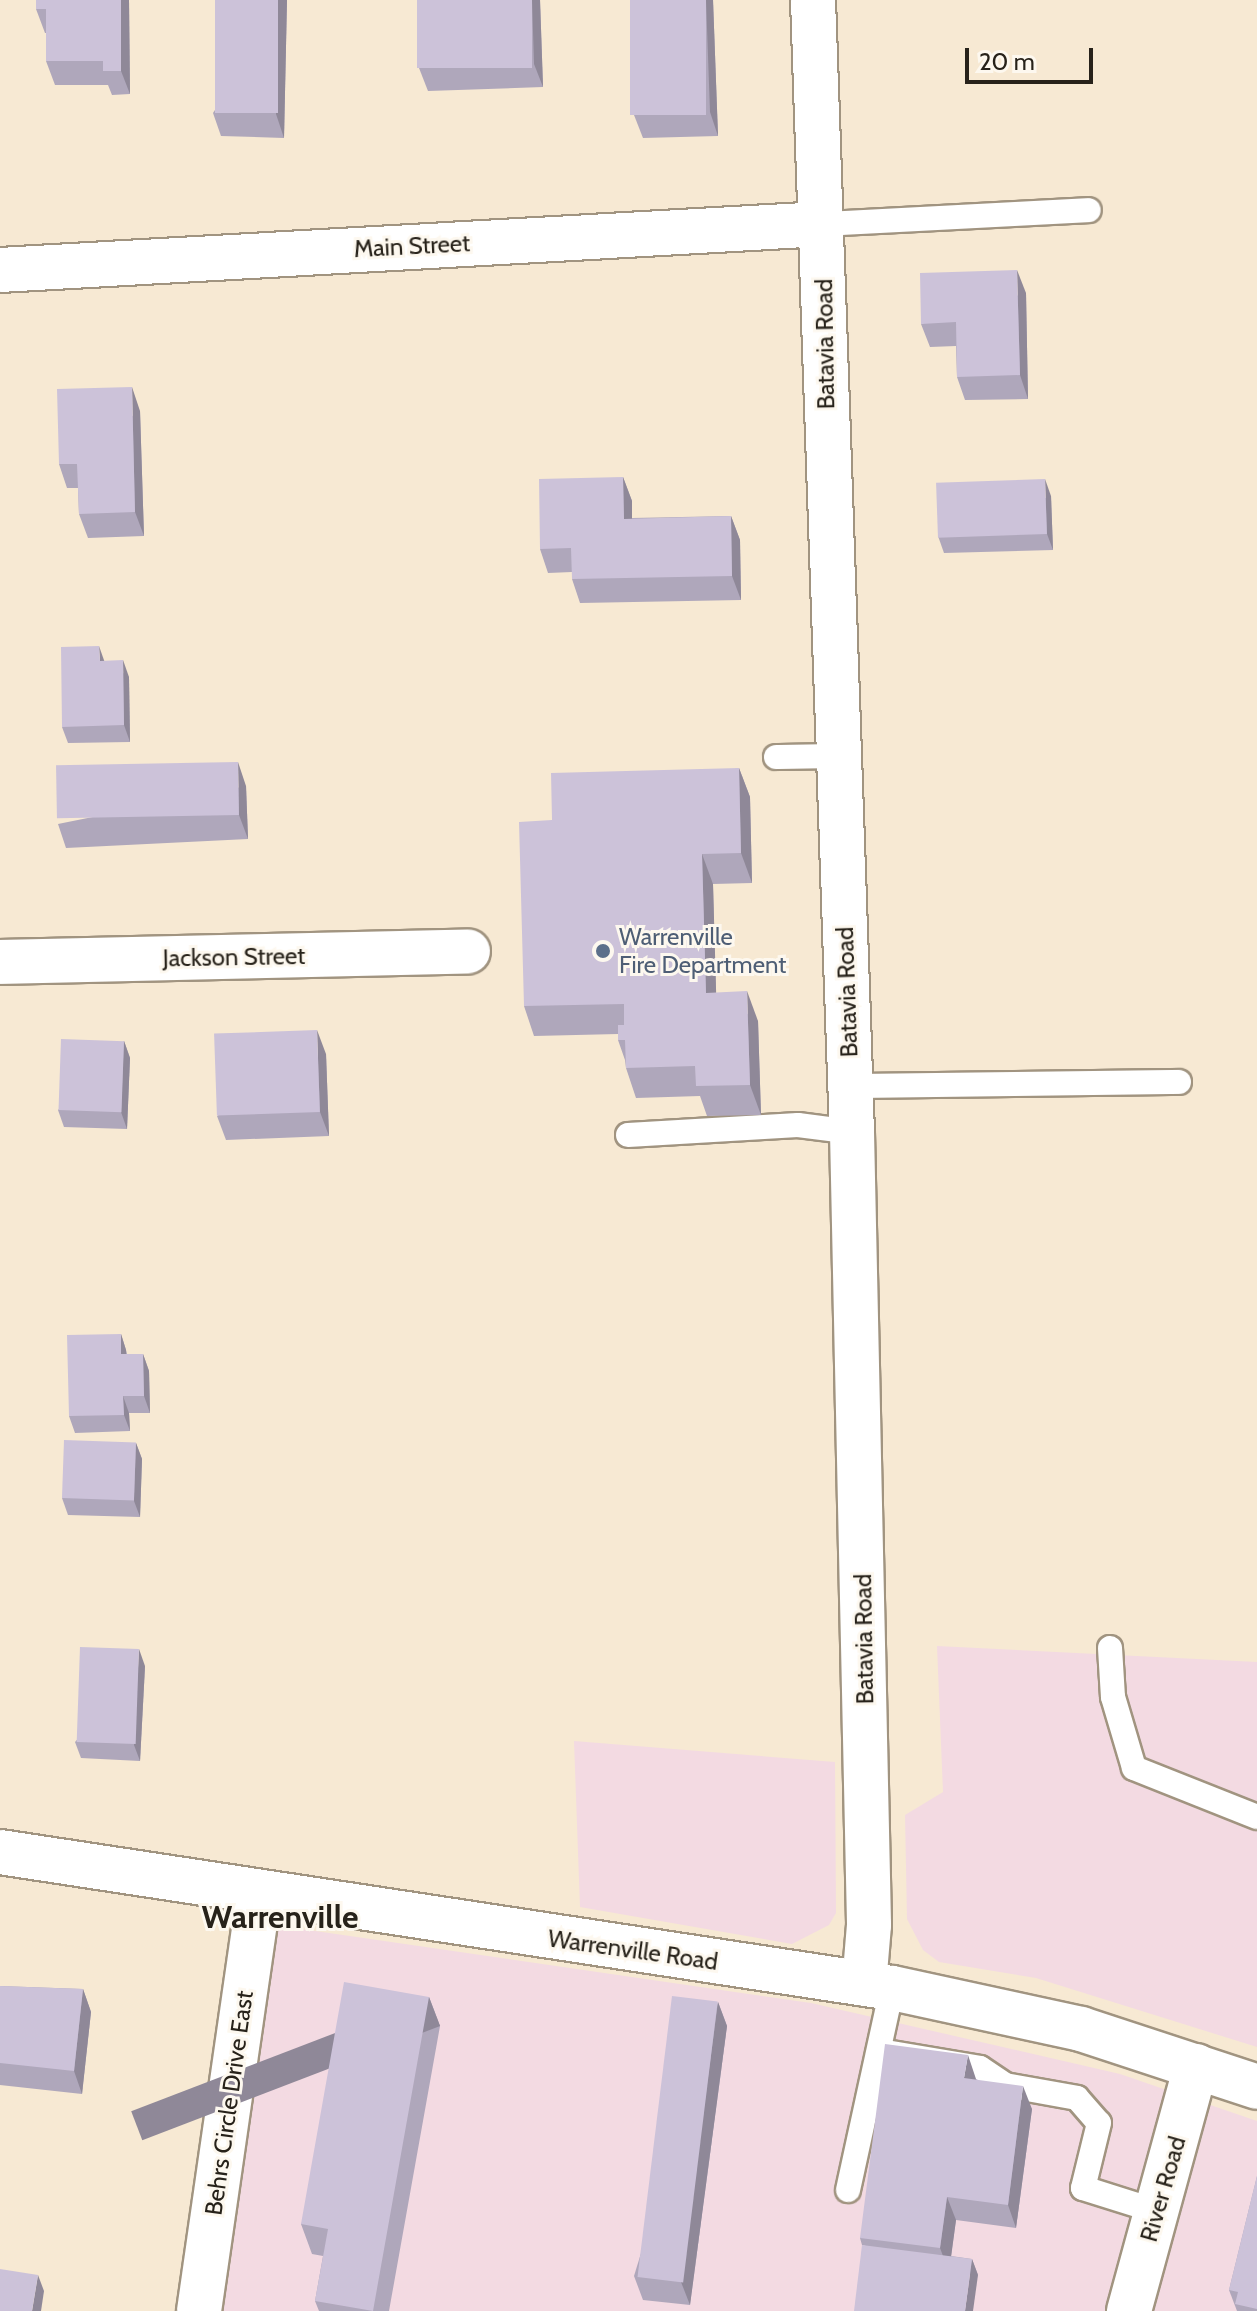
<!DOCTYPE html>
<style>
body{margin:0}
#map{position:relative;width:1257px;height:2311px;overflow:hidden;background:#f7e9d3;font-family:Cabin,sans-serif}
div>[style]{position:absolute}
.commercial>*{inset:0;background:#f3dae2}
.roads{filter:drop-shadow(2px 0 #a19480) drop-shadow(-2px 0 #a19480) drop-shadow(0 2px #a19480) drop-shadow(0 -2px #a19480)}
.lane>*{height:24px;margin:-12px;padding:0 12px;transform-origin:12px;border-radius:12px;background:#fff}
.street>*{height:44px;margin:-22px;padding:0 22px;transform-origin:22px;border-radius:22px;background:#fff}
.secondary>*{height:44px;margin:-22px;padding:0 22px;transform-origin:22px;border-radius:22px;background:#fff}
.wall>*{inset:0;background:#afa7bb}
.shaded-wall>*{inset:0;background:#8f8898;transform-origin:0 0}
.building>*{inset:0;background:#ccc2d9;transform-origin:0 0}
.dots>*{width:22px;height:22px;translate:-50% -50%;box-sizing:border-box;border:4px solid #fdf8ef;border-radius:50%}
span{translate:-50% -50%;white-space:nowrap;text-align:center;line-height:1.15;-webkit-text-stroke:6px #fdf8ef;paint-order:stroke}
.street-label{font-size:24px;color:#27221a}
.service-label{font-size:24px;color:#4e5e75}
.left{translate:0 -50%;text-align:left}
.district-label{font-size:32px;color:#27221a;font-weight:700}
.scale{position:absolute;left:965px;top:48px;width:128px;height:36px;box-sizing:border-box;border:4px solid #27221a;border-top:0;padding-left:10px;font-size:24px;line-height:28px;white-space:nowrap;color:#27221a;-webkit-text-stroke:6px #fdf8ef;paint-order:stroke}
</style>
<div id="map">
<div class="commercial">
<div style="clip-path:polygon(937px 1646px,1257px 1662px,1257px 2047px,1036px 1978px,939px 1962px,923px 1950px,907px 1919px,905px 1815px,943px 1792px)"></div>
<div style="clip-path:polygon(574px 1741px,835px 1762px,836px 1913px,829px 1925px,792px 1944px,580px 1907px)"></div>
<div style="clip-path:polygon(274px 1925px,811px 2003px,1120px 2074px,1257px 2121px,1257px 2311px,216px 2311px)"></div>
</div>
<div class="roads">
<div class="lane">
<div style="left:824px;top:224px;width:265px;rotate:-3deg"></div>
<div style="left:776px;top:757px;width:62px;rotate:-0.9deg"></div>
<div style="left:850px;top:1086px;width:329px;rotate:-0.7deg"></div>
<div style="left:628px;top:1135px;width:170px;rotate:-3.4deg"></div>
<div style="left:798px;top:1125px;width:54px;rotate:7.4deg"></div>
<div style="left:1110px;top:1648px;width:49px;rotate:86.5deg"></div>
<div style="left:1113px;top:1697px;width:74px;rotate:73.5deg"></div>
<div style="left:1134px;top:1768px;width:132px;rotate:21.7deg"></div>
<div style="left:880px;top:2051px;width:101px;rotate:9.6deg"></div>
<div style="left:980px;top:2068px;width:30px;rotate:34deg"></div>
<div style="left:1005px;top:2085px;width:73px;rotate:10.2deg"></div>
<div style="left:1077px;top:2098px;width:33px;rotate:49deg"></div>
<div style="left:1099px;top:2123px;width:67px;rotate:103.8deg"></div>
<div style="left:1083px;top:2188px;width:77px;rotate:17.5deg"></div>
<div style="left:848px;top:2190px;width:207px;rotate:-77.7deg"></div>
</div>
<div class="street">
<div style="left:0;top:270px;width:825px;rotate:-3.2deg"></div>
<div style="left:0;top:962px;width:468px;rotate:-1.3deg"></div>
<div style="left:199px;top:2311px;width:420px;rotate:-81.8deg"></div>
<div style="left:1129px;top:2311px;width:254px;rotate:-74.7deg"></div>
</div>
<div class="secondary">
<div style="left:813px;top:0;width:1133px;rotate:88.03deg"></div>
<div style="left:852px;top:1132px;width:793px;rotate:88.77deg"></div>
<div style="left:869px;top:1925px;width:59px;rotate:94.8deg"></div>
<div style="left:0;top:1852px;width:902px;rotate:8.67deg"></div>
<div style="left:892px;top:1988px;width:193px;rotate:12.2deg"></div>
<div style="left:1081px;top:2029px;width:185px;rotate:18.2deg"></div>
</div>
</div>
<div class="wall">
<div style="clip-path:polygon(36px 0,129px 0,130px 94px,112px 95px,108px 85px,55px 85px,46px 61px,46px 33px,45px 33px,36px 9px)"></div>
<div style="clip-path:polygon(287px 0,284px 138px,221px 136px,213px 113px)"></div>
<div style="clip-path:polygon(417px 0,540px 0,543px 87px,428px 91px,419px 68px)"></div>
<div style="clip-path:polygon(630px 0,713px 0,718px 136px,643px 138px,634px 115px)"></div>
<div style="clip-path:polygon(1026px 293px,1028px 399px,965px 400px,957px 377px,956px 346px,930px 347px,921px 324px)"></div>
<div style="clip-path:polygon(140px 411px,144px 536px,88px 538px,79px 514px,78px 488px,67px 488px,59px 464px)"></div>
<div style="clip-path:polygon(623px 477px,632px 501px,632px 518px,731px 516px,740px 540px,741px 600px,580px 603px,572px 579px,572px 572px,548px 573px,540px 549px)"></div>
<div style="clip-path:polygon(1051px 496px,1053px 550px,944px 553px,938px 536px)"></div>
<div style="clip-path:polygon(105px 661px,129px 677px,130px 742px,68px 743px,62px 727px)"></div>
<div style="clip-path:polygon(739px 768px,750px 797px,752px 883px,713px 884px,716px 993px,758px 1021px,761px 1115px,707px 1116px,700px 1096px,636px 1098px,626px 1068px,625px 1060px,618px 1040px,618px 1034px,534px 1036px,524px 1006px,552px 820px)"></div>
<div style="clip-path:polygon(246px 786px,248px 839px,66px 848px,58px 824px)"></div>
<div style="clip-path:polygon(124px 1041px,130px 1058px,127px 1129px,64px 1127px,58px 1110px)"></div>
<div style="clip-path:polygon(326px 1054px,329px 1136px,226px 1140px,217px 1116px)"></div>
<div style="clip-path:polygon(121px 1334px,126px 1350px,127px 1354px,143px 1354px,149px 1371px,150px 1413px,129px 1413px,130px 1431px,75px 1433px,69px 1416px)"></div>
<div style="clip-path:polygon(136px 1443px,142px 1459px,140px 1517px,68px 1515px,62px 1498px)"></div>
<div style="clip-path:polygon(145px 1666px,140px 1761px,81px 1758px,75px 1742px)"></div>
<div style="clip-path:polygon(0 1986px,83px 1989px,91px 2012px,82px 2094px,0 2085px)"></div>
<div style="clip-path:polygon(429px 1997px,440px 2026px,389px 2311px,319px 2311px,315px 2301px,323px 2256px,312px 2254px,301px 2224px)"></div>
<div style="clip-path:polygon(718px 2002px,727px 2026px,690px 2305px,643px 2300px,634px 2276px)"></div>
<div style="clip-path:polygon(976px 2079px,1032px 2109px,1016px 2228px,956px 2220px,951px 2256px,972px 2259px,978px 2275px,862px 2245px,860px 2238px)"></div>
<div style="clip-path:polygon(1257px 2176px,1257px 2311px,1237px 2311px,1229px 2290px)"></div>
</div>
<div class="shaded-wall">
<div style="clip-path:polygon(121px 0,129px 0,130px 94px,121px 71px)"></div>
<div style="clip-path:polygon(278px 0,287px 0,284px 138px,276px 114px)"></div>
<div style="clip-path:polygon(532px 0,540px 0,543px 87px,534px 64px)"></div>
<div style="clip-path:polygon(706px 0,713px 0,718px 136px,710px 112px)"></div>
<div style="clip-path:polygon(1017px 270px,1026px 293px,1028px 399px,1020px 375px)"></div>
<div style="clip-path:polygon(132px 387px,140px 411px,144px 536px,135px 512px)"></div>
<div style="clip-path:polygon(623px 477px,632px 501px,632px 542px,624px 519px)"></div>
<div style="clip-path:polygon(1045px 479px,1051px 496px,1053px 550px,1047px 534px)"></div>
<div style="clip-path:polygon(731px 516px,740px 540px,741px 600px,732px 576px)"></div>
<div style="clip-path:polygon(99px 646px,105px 663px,100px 661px)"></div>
<div style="clip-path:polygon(123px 660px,129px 677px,130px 742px,124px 725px)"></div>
<div style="clip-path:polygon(238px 762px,246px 786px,248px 839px,239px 815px)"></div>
<div style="clip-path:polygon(739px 768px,750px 797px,752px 883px,741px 853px)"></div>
<div style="clip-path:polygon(702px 854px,713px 884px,717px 1023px,706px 993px)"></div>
<div style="clip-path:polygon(747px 991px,758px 1021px,761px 1115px,750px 1085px)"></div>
<div style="clip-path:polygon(317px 1030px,326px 1054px,329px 1136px,320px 1112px)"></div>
<div style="clip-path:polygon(124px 1041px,130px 1058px,127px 1129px,121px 1112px)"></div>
<div style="clip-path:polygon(121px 1334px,126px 1350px,127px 1371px,121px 1354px)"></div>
<div style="clip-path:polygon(143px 1354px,149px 1371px,150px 1413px,144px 1396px)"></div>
<div style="clip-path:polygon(123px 1396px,129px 1413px,130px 1431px,124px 1415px)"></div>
<div style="clip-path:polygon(136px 1443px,142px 1459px,140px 1517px,134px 1501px)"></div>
<div style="clip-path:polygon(139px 1649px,145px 1666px,140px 1761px,134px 1745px)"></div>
<div style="clip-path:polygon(83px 1989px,91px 2012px,82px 2094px,74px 2071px)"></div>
<div style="left:429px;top:1997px;width:31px;height:319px;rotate:69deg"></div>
<div style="clip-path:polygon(718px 2002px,727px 2026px,690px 2305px,681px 2282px)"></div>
<div style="clip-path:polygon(968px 2055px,976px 2079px,973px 2101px,964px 2078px)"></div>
<div style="clip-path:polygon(1023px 2086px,1032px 2109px,1016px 2228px,1008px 2205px)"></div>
<div style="clip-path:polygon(947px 2197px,956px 2220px,949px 2272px,940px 2248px)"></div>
<div style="clip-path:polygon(972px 2259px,978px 2275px,973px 2311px,965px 2311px)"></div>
<div style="clip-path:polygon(38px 2275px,44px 2291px,41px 2311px,32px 2311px)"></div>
</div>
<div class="building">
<div style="clip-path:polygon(36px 0,121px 0,121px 71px,103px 71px,103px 61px,46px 61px,46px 9px,36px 9px)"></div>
<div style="left:215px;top:0;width:63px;height:113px"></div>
<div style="left:417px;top:0;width:115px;height:68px"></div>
<div style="left:630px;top:0;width:76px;height:115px"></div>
<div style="clip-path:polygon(1017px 270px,1020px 375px,957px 377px,956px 322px,921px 324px,920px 273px)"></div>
<div style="clip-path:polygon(132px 387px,135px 512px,79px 514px,77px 464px,59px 464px,57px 389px)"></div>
<div style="clip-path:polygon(623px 477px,624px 519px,731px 516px,732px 576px,572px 579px,571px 548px,540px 549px,539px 479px)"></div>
<div style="left:1045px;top:479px;width:55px;height:109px;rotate:88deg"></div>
<div style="clip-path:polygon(99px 646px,100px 661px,123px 660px,124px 725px,62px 727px,61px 647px)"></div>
<div style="left:238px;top:762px;width:53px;height:182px;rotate:89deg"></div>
<div style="clip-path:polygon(739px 768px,741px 853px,702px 854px,706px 993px,747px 991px,750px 1085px,696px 1086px,695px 1066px,626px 1068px,625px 1040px,618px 1040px,618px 1025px,624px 1025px,624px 1004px,524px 1006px,519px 822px,552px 820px,551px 773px)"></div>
<div style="left:317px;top:1030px;width:82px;height:103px;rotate:88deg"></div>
<div style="left:61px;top:1039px;width:63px;height:71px;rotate:2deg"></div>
<div style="clip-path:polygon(121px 1334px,121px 1354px,143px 1354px,144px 1396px,123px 1396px,124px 1415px,69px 1416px,67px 1335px)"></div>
<div style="left:64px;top:1440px;width:72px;height:58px;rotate:2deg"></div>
<div style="left:80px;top:1647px;width:59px;height:95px;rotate:2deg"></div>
<div style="clip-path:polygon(344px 1982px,429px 1997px,373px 2311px,315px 2301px,328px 2229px,301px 2224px)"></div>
<div style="clip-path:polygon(0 1986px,83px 1989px,74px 2071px,0 2063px)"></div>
<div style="left:672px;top:1996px;width:46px;height:283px;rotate:7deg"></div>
<div style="clip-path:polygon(885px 2044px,968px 2055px,964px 2078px,1023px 2086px,1008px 2205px,947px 2197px,940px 2248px,860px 2238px)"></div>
<div style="clip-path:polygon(1257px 2176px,1257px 2309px,1235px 2304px,1238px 2292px,1229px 2290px)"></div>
<div style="clip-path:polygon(862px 2245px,972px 2259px,965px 2311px,854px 2311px)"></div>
<div style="clip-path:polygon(0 2269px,38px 2275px,32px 2311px,0 2311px)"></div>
</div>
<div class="dots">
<div style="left:603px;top:951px;background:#5c6f8a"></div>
</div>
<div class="street-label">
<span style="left:412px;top:246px;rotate:-3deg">Main Street</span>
<span style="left:825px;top:344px;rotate:-91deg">Batavia Road</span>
<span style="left:234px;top:957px;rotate:-1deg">Jackson Street</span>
<span style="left:847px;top:992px;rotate:-92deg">Batavia Road</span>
<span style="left:864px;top:1639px;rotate:-91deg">Batavia Road</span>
<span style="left:633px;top:1950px;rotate:8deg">Warrenville Road</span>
<span style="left:229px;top:2103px;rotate:-82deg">Behrs Circle Drive East</span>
<span style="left:1163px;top:2189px;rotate:-74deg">River Road</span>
</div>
<div class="service-label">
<span class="left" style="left:619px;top:951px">Warrenville<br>Fire Department</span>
</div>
<div class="district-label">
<span style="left:280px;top:1917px">Warrenville</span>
</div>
<div class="scale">20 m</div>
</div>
